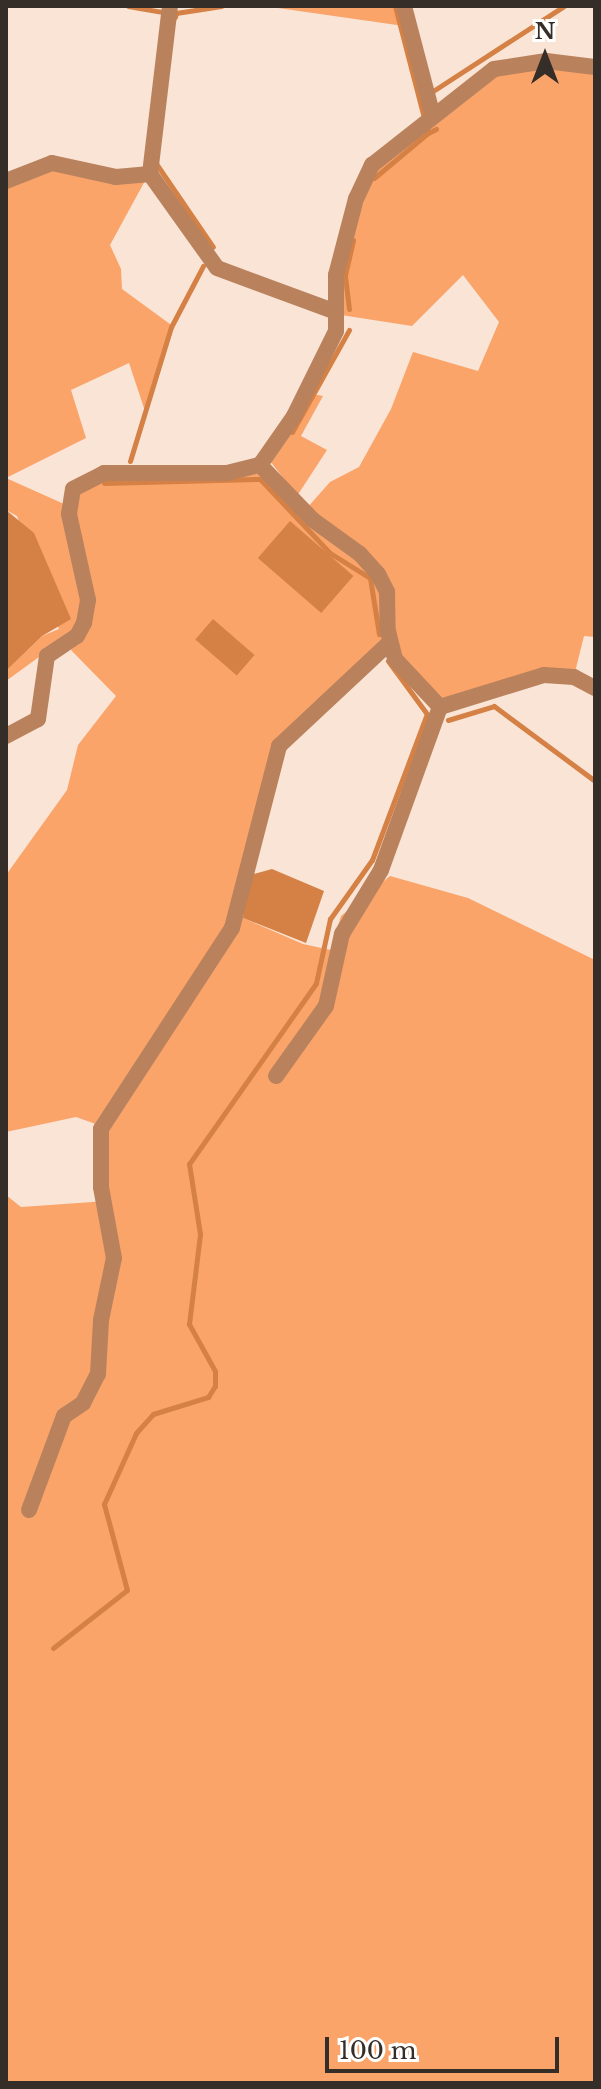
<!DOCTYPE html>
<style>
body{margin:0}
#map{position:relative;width:601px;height:2089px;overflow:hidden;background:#f9e4d6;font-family:"Libre Baskerville",serif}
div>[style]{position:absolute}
.green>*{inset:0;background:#faa46a}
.water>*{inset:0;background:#d58044;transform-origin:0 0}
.stream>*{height:5px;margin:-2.5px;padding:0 2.5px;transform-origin:2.5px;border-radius:2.5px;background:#d58044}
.minor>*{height:16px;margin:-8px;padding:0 8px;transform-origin:8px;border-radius:8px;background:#b9825d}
span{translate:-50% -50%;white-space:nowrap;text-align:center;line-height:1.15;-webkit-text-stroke:6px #fff;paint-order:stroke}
.frame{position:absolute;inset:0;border:8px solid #352d28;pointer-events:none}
.north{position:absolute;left:505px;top:16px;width:80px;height:80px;-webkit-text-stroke:6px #fff;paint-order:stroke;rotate:0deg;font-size:22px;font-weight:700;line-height:32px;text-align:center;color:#352d28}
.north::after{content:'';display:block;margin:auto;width:28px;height:36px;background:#352d28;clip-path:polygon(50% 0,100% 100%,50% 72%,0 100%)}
.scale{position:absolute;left:325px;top:2037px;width:234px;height:36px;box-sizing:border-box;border:4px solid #352d28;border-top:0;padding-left:10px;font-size:24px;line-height:28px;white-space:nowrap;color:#352d28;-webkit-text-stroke:6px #fff;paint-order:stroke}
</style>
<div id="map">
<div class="green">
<div style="clip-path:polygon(264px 6px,399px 6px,404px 26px)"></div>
<div style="clip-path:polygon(525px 67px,595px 71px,595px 637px,584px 636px,575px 672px,443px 702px,394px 651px,391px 597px,307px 508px,330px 482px,359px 467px,391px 409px,413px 352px,478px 371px,499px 322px,463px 275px,412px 326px,341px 315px,340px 275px,374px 169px,486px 79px)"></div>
<div style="clip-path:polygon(48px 168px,146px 179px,110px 245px,121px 269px,122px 289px,174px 327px,146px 414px,129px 363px,71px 390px,86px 438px,6px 478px,64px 504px,83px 591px,76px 630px,6px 681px,6px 671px,42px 636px,59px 629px,17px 516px,6px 510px,6px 183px)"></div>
<div style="clip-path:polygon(312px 394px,323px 396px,301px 436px,327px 450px,297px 496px,267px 457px)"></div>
<div style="clip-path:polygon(258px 471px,362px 562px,381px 589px,384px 642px,281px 735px,243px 918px,303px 944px,331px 950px,341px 916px,390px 876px,468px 898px,595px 960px,595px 2083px,6px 2083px,6px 1195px,21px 1207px,107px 1201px,107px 1128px,76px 1117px,6px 1132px,6px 875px,67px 790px,78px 745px,116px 696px,71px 650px,88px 631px,75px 523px,78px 489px,91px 480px)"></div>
</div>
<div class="water">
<div style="clip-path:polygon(6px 510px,34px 533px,71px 619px,42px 636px,6px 671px)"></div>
<div style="left:290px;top:521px;width:84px;height:49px;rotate:41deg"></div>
<div style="left:213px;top:619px;width:55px;height:27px;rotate:41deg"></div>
<div style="clip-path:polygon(272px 869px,324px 891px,306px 943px,243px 918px,250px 875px)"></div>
</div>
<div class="stream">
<div style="left:128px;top:6px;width:34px;rotate:10deg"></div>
<div style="left:175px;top:17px;width:4px;rotate:-76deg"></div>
<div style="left:176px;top:13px;width:46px;rotate:-8.8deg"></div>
<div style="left:433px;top:91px;width:156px;rotate:-33deg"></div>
<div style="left:428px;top:133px;width:9px;rotate:-27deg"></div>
<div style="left:157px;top:165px;width:99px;rotate:55.7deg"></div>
<div style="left:374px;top:178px;width:70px;rotate:-39.8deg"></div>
<div style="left:428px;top:133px;width:131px;rotate:-104.6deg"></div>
<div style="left:349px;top:309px;width:34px;rotate:-97deg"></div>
<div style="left:345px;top:275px;width:36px;rotate:-77deg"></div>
<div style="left:292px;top:432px;width:117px;rotate:-60.8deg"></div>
<div style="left:130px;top:461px;width:140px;rotate:-73deg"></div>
<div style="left:171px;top:327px;width:69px;rotate:-62.3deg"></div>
<div style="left:104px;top:483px;width:156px;rotate:-1.5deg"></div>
<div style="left:260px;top:479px;width:102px;rotate:46.6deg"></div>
<div style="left:330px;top:553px;width:47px;rotate:32deg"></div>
<div style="left:370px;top:578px;width:57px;rotate:80.9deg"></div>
<div style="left:448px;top:720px;width:48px;rotate:-16.9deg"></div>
<div style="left:494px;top:706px;width:126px;rotate:36.6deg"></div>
<div style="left:53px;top:1648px;width:94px;rotate:-38.1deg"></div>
<div style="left:127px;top:1590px;width:89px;rotate:-105deg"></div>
<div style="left:104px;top:1504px;width:78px;rotate:-65.7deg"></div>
<div style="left:136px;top:1433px;width:25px;rotate:-48deg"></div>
<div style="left:153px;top:1414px;width:58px;rotate:-17.2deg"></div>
<div style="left:208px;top:1397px;width:13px;rotate:-58deg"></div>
<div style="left:215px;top:1386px;width:15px;rotate:-90deg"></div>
<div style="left:215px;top:1371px;width:54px;rotate:-119deg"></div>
<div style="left:189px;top:1324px;width:91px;rotate:-83deg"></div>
<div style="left:200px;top:1234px;width:71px;rotate:-98.9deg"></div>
<div style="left:189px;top:1164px;width:221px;rotate:-54.9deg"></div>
<div style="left:316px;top:983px;width:66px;rotate:-77.7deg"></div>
<div style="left:330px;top:919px;width:72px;rotate:-54.6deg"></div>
<div style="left:372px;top:860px;width:156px;rotate:-69.4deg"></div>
<div style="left:427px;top:714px;width:66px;rotate:-126.3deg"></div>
</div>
<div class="minor">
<div style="left:170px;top:6px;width:169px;rotate:96.8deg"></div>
<div style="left:150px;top:174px;width:115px;rotate:54.5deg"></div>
<div style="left:217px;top:268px;width:127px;rotate:20.3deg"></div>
<div style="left:404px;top:6px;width:111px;rotate:75.3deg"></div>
<div style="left:6px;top:181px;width:49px;rotate:-21.4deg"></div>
<div style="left:52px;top:163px;width:66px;rotate:12.3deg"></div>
<div style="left:116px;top:177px;width:34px;rotate:-5deg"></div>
<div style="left:260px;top:465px;width:76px;rotate:46.1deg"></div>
<div style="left:313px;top:520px;width:58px;rotate:35.9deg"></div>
<div style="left:360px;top:554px;width:27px;rotate:48deg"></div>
<div style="left:378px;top:574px;width:20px;rotate:63deg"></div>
<div style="left:387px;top:592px;width:39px;rotate:89deg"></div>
<div style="left:388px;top:631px;width:29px;rotate:76deg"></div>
<div style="left:395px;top:659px;width:66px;rotate:46.8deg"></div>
<div style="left:440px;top:707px;width:109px;rotate:-17.1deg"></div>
<div style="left:544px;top:675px;width:30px;rotate:4deg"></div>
<div style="left:574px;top:677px;width:24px;rotate:28deg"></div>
<div style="left:6px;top:736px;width:36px;rotate:-28deg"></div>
<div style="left:38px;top:719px;width:64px;rotate:-81.9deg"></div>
<div style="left:47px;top:656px;width:36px;rotate:-34deg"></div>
<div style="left:77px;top:636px;width:15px;rotate:-62deg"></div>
<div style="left:84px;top:623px;width:23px;rotate:-80deg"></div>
<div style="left:88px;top:600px;width:88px;rotate:-102.5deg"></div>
<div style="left:69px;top:514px;width:25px;rotate:-81deg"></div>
<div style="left:73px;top:489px;width:35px;rotate:-27deg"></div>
<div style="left:104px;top:473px;width:123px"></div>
<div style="left:227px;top:473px;width:34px;rotate:-14deg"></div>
<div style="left:260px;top:465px;width:60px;rotate:-55.2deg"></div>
<div style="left:294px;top:416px;width:95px;rotate:-63.7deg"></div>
<div style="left:336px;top:331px;width:56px;rotate:-90deg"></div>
<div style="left:336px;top:275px;width:79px;rotate:-75.3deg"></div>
<div style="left:356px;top:199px;width:38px;rotate:-65deg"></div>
<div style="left:372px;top:165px;width:155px;rotate:-38.2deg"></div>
<div style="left:494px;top:69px;width:53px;rotate:-8.7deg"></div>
<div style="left:546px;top:61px;width:49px;rotate:7deg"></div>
<div style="left:276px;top:1076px;width:86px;rotate:-54.5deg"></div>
<div style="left:326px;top:1006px;width:74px;rotate:-77.5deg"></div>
<div style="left:342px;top:934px;width:75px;rotate:-58.6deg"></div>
<div style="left:381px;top:870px;width:173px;rotate:-70.1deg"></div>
<div style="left:29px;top:1510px;width:100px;rotate:-69.6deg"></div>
<div style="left:64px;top:1416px;width:23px;rotate:-34deg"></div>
<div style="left:83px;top:1403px;width:33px;rotate:-63deg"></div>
<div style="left:98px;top:1374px;width:54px;rotate:-86.8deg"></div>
<div style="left:101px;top:1320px;width:63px;rotate:-78.2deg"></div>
<div style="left:114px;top:1258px;width:72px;rotate:-100.4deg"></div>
<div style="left:101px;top:1187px;width:58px;rotate:-90deg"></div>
<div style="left:101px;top:1129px;width:240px;rotate:-56.9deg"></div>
<div style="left:232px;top:928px;width:188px;rotate:-75.5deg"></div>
<div style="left:279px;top:746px;width:152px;rotate:-43.1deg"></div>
</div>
<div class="frame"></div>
<div class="north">N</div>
<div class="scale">100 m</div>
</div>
